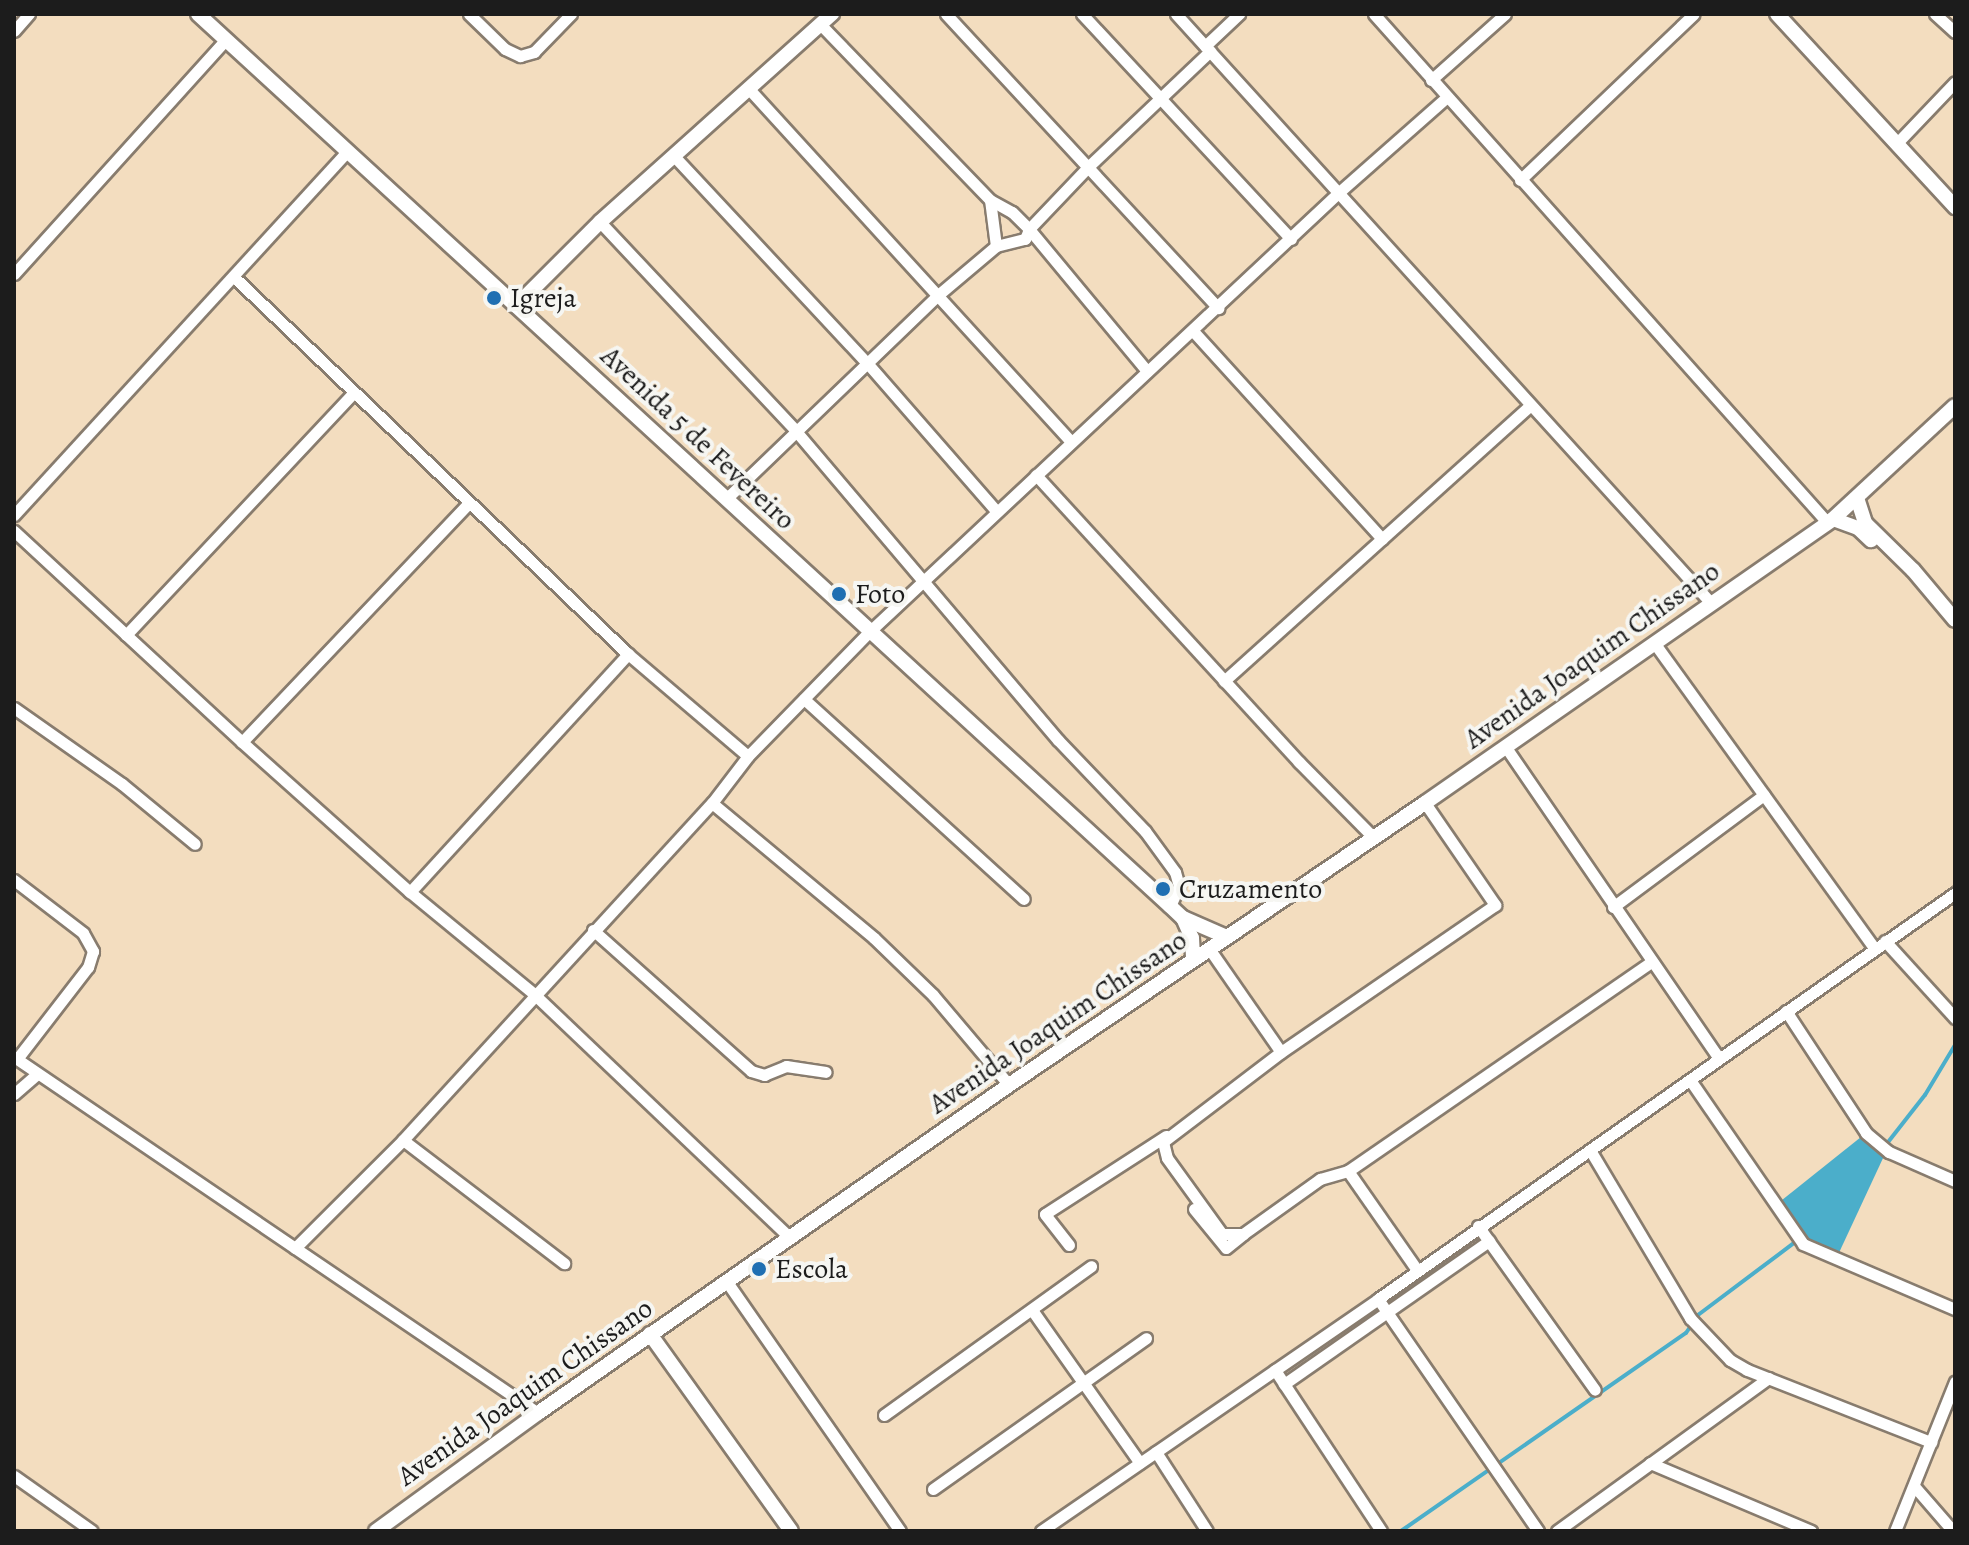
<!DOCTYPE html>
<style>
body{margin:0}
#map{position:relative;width:1969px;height:1545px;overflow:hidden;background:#f3ddbf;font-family:Alegreya,serif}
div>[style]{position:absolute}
.water>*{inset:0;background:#4baeca}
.stream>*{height:4px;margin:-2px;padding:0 2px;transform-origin:2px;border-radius:2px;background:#4baeca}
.roads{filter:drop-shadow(2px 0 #887c6e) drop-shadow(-2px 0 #887c6e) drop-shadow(0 2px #887c6e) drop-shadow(0 -2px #887c6e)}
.minor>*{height:11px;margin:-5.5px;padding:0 5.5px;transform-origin:5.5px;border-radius:5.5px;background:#fff}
.tertiary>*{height:14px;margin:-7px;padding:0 7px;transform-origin:7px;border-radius:7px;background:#fff}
.dots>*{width:22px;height:22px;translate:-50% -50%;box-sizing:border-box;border:4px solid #f6f6f2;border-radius:50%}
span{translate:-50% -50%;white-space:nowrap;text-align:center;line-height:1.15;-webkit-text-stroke:8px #f6f6f2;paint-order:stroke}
.poi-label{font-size:28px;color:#1c1c1c}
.left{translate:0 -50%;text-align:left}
.street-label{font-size:28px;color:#1c1c1c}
.frame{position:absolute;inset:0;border:16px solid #1c1c1c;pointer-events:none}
</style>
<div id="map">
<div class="water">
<div style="clip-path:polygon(1861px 1137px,1884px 1156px,1837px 1257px,1805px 1242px,1777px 1204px)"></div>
</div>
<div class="stream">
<div style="left:1885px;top:1146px;width:65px;rotate:-51.9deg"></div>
<div style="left:1925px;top:1095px;width:58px;rotate:-59deg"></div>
<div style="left:1401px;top:1531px;width:347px;rotate:-34.8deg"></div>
<div style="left:1686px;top:1333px;width:22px;rotate:-56deg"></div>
<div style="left:1698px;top:1315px;width:125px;rotate:-36.9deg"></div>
</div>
<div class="roads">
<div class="minor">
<div style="left:469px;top:14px;width:50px;rotate:44.2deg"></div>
<div style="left:505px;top:49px;width:17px;rotate:25deg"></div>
<div style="left:520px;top:56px;width:15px;rotate:-16deg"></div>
<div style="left:534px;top:52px;width:53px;rotate:-45.8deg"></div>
<div style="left:946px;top:14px;width:401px;rotate:47.2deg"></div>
<div style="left:1082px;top:14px;width:307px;rotate:47.1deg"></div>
<div style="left:1176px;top:14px;width:797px;rotate:47.75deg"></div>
<div style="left:1374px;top:14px;width:681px;rotate:48.28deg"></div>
<div style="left:1935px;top:14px;width:27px;rotate:42deg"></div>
<div style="left:821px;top:25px;width:243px;rotate:46deg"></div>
<div style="left:990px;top:200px;width:25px;rotate:29deg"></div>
<div style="left:1012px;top:212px;width:24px;rotate:45deg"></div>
<div style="left:1029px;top:229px;width:185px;rotate:50.3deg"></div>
<div style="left:14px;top:31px;width:23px;rotate:-49deg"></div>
<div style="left:1205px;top:46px;width:47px;rotate:-43.3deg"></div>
<div style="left:1431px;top:80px;width:99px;rotate:-41.7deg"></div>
<div style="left:749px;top:89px;width:478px;rotate:47.6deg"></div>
<div style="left:1897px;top:143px;width:84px;rotate:-46.4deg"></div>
<div style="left:673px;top:155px;width:286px;rotate:47deg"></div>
<div style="left:868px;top:364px;width:196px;rotate:48.9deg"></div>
<div style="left:1520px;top:180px;width:240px;rotate:-43.7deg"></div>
<div style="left:600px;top:222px;width:285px;rotate:46.8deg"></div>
<div style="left:795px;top:430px;width:407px;rotate:49.7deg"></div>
<div style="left:1058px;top:740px;width:126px;rotate:46.3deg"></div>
<div style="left:1145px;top:831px;width:51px;rotate:53.8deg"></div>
<div style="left:1175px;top:872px;width:15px;rotate:74deg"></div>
<div style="left:1179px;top:886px;width:22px;rotate:114deg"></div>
<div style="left:996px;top:246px;width:30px;rotate:-14deg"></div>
<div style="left:1025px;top:239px;width:11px;rotate:-68deg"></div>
<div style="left:1029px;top:229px;width:87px;rotate:-46.4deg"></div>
<div style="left:1089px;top:166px;width:167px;rotate:-43.5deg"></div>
<div style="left:14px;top:274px;width:316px;rotate:-47.9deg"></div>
<div style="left:234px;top:277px;width:545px;rotate:43.74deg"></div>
<div style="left:628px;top:654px;width:157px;rotate:40.4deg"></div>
<div style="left:1193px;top:331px;width:281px;rotate:47.7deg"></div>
<div style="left:1036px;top:475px;width:389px;rotate:47.5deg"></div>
<div style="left:1299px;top:762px;width:104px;rotate:45.4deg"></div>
<div style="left:726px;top:499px;width:294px;rotate:-43.9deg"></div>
<div style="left:938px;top:295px;width:76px;rotate:-40.2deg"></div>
<div style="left:996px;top:246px;width:46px;rotate:-97.4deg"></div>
<div style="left:14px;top:515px;width:494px;rotate:-47.5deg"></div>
<div style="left:14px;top:531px;width:311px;rotate:42.8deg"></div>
<div style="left:242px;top:742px;width:225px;rotate:41.8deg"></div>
<div style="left:410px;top:892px;width:161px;rotate:39.4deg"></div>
<div style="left:534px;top:994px;width:352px;rotate:43.6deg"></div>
<div style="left:126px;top:635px;width:333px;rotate:-46.8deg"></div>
<div style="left:1655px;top:644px;width:376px;rotate:54.2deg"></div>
<div style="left:1224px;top:681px;width:411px;rotate:-42deg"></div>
<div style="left:804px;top:699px;width:297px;rotate:42.3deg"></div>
<div style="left:14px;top:708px;width:132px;rotate:35.1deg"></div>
<div style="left:122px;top:784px;width:94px;rotate:39.4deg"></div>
<div style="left:242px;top:742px;width:330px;rotate:-46.5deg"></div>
<div style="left:1505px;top:746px;width:379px;rotate:55.6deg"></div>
<div style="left:712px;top:803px;width:211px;rotate:39.8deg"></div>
<div style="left:874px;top:938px;width:82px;rotate:44deg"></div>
<div style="left:933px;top:995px;width:118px;rotate:49.8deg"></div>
<div style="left:1425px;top:803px;width:124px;rotate:55.5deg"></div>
<div style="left:1495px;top:905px;width:260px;rotate:145.5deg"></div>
<div style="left:1281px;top:1052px;width:148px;rotate:142.7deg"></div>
<div style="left:1163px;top:1142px;width:16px;rotate:76deg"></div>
<div style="left:1167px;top:1158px;width:94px;rotate:54.1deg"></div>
<div style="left:1222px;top:1234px;width:21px"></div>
<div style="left:1243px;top:1234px;width:95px;rotate:-35.5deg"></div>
<div style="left:1320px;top:1179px;width:29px;rotate:-16deg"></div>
<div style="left:1348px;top:1171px;width:368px;rotate:-34.6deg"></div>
<div style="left:14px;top:880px;width:87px;rotate:37.5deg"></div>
<div style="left:83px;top:933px;width:21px;rotate:61deg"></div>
<div style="left:93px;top:951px;width:17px;rotate:107deg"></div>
<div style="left:88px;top:967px;width:116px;rotate:127.7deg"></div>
<div style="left:410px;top:892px;width:323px;rotate:-47.5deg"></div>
<div style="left:1613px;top:907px;width:188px;rotate:-36.6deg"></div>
<div style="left:593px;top:930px;width:212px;rotate:41.7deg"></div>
<div style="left:751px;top:1071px;width:14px;rotate:17deg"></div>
<div style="left:764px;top:1075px;width:24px;rotate:-22deg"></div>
<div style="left:786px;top:1066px;width:40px;rotate:8.5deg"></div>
<div style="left:1885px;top:941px;width:104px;rotate:47.7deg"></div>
<div style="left:1210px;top:950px;width:124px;rotate:55.2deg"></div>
<div style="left:1786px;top:1011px;width:146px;rotate:56.7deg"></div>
<div style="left:1866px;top:1133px;width:30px;rotate:40deg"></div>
<div style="left:1889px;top:1152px;width:72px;rotate:23.7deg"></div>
<div style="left:14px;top:1057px;width:633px;rotate:34.19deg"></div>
<div style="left:1690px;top:1080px;width:199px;rotate:55.4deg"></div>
<div style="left:1803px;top:1244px;width:165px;rotate:23.2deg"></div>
<div style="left:14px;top:1094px;width:29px;rotate:-41deg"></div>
<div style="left:403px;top:1140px;width:203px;rotate:37.4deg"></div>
<div style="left:1590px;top:1150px;width:196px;rotate:59.2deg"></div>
<div style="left:1690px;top:1318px;width:58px;rotate:46.4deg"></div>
<div style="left:1730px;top:1360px;width:20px;rotate:30deg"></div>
<div style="left:1747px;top:1370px;width:198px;rotate:21.4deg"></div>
<div style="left:1348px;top:1171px;width:121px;rotate:55.1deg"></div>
<div style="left:1194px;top:1209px;width:50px;rotate:50.6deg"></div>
<div style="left:1226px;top:1248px;width:22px;rotate:-39deg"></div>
<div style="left:1478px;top:1226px;width:201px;rotate:54.5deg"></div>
<div style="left:1069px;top:1245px;width:39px;rotate:-128deg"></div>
<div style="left:1045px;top:1214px;width:144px;rotate:-32.8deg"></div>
<div style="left:295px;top:1248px;width:153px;rotate:-45deg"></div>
<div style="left:403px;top:1140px;width:457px;rotate:-47.5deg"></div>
<div style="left:712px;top:803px;width:59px;rotate:-52.5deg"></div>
<div style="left:748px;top:756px;width:173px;rotate:-45.7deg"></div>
<div style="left:869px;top:632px;width:641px;rotate:-43.1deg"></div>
<div style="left:1337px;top:194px;width:145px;rotate:-41.4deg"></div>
<div style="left:727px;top:1282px;width:303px;rotate:55.2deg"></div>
<div style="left:1378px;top:1299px;width:282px;rotate:55.4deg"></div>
<div style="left:1032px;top:1310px;width:187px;rotate:54.8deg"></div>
<div style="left:1275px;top:1370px;width:193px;rotate:56.6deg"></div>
<div style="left:1284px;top:1384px;width:250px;rotate:-34.9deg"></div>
<div style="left:884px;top:1415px;width:255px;rotate:-35.7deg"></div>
<div style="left:1156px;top:1452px;width:94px;rotate:57.2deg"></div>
<div style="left:1650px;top:1463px;width:175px;rotate:22.9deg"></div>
<div style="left:14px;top:1476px;width:95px;rotate:35.2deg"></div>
<div style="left:1914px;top:1486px;width:60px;rotate:49.1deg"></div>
<div style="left:933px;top:1489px;width:261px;rotate:-35.3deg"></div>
<div style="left:1041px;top:1531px;width:409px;rotate:-34.5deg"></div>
<div style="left:1378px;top:1299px;width:706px;rotate:-35.13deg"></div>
<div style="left:1557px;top:1531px;width:261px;rotate:-35.9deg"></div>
<div style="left:1895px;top:1531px;width:161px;rotate:-68.1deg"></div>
</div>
<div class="tertiary">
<div style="left:198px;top:14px;width:1319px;rotate:42.54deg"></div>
<div style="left:1170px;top:906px;width:18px;rotate:43deg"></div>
<div style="left:1183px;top:918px;width:48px;rotate:23.4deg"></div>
<div style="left:1777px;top:14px;width:263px;rotate:47.3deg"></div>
<div style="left:516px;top:306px;width:119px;rotate:-45deg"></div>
<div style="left:600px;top:222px;width:312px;rotate:-41.9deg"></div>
<div style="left:1857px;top:498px;width:26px;rotate:72deg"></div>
<div style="left:1865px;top:523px;width:67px;rotate:44.4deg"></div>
<div style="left:1913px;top:570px;width:65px;rotate:50deg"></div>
<div style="left:1833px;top:519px;width:27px;rotate:20deg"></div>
<div style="left:1858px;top:528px;width:18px;rotate:43deg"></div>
<div style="left:1183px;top:918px;width:22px;rotate:66deg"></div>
<div style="left:1192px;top:938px;width:20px;rotate:87deg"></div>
<div style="left:650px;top:1334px;width:242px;rotate:54.4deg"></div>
<div style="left:376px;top:1531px;width:200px;rotate:-36.1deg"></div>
<div style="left:538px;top:1413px;width:574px;rotate:-34.85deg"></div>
<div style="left:1009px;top:1085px;width:503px;rotate:-34.13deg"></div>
<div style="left:1425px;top:803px;width:497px;rotate:-34.8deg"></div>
<div style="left:1833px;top:519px;width:166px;rotate:-42.8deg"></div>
</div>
</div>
<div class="dots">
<div style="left:494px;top:298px;background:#1f6fb2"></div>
<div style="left:839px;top:594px;background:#1f6fb2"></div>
<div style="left:1163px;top:889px;background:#1f6fb2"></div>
<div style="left:759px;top:1269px;background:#1f6fb2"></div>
</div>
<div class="poi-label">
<span class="left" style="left:510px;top:298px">Igreja</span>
<span class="left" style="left:855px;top:594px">Foto</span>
<span class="left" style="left:1179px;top:889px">Cruzamento</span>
<span class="left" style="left:775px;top:1269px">Escola</span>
</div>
<div class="street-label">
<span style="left:698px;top:438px;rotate:43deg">Avenida 5 de Fevereiro</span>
<span style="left:1592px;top:655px;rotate:-35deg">Avenida Joaquim Chissano</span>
<span style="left:1058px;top:1022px;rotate:-34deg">Avenida Joaquim Chissano</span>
<span style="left:525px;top:1392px;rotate:-35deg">Avenida Joaquim Chissano</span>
</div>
<div class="frame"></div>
</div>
